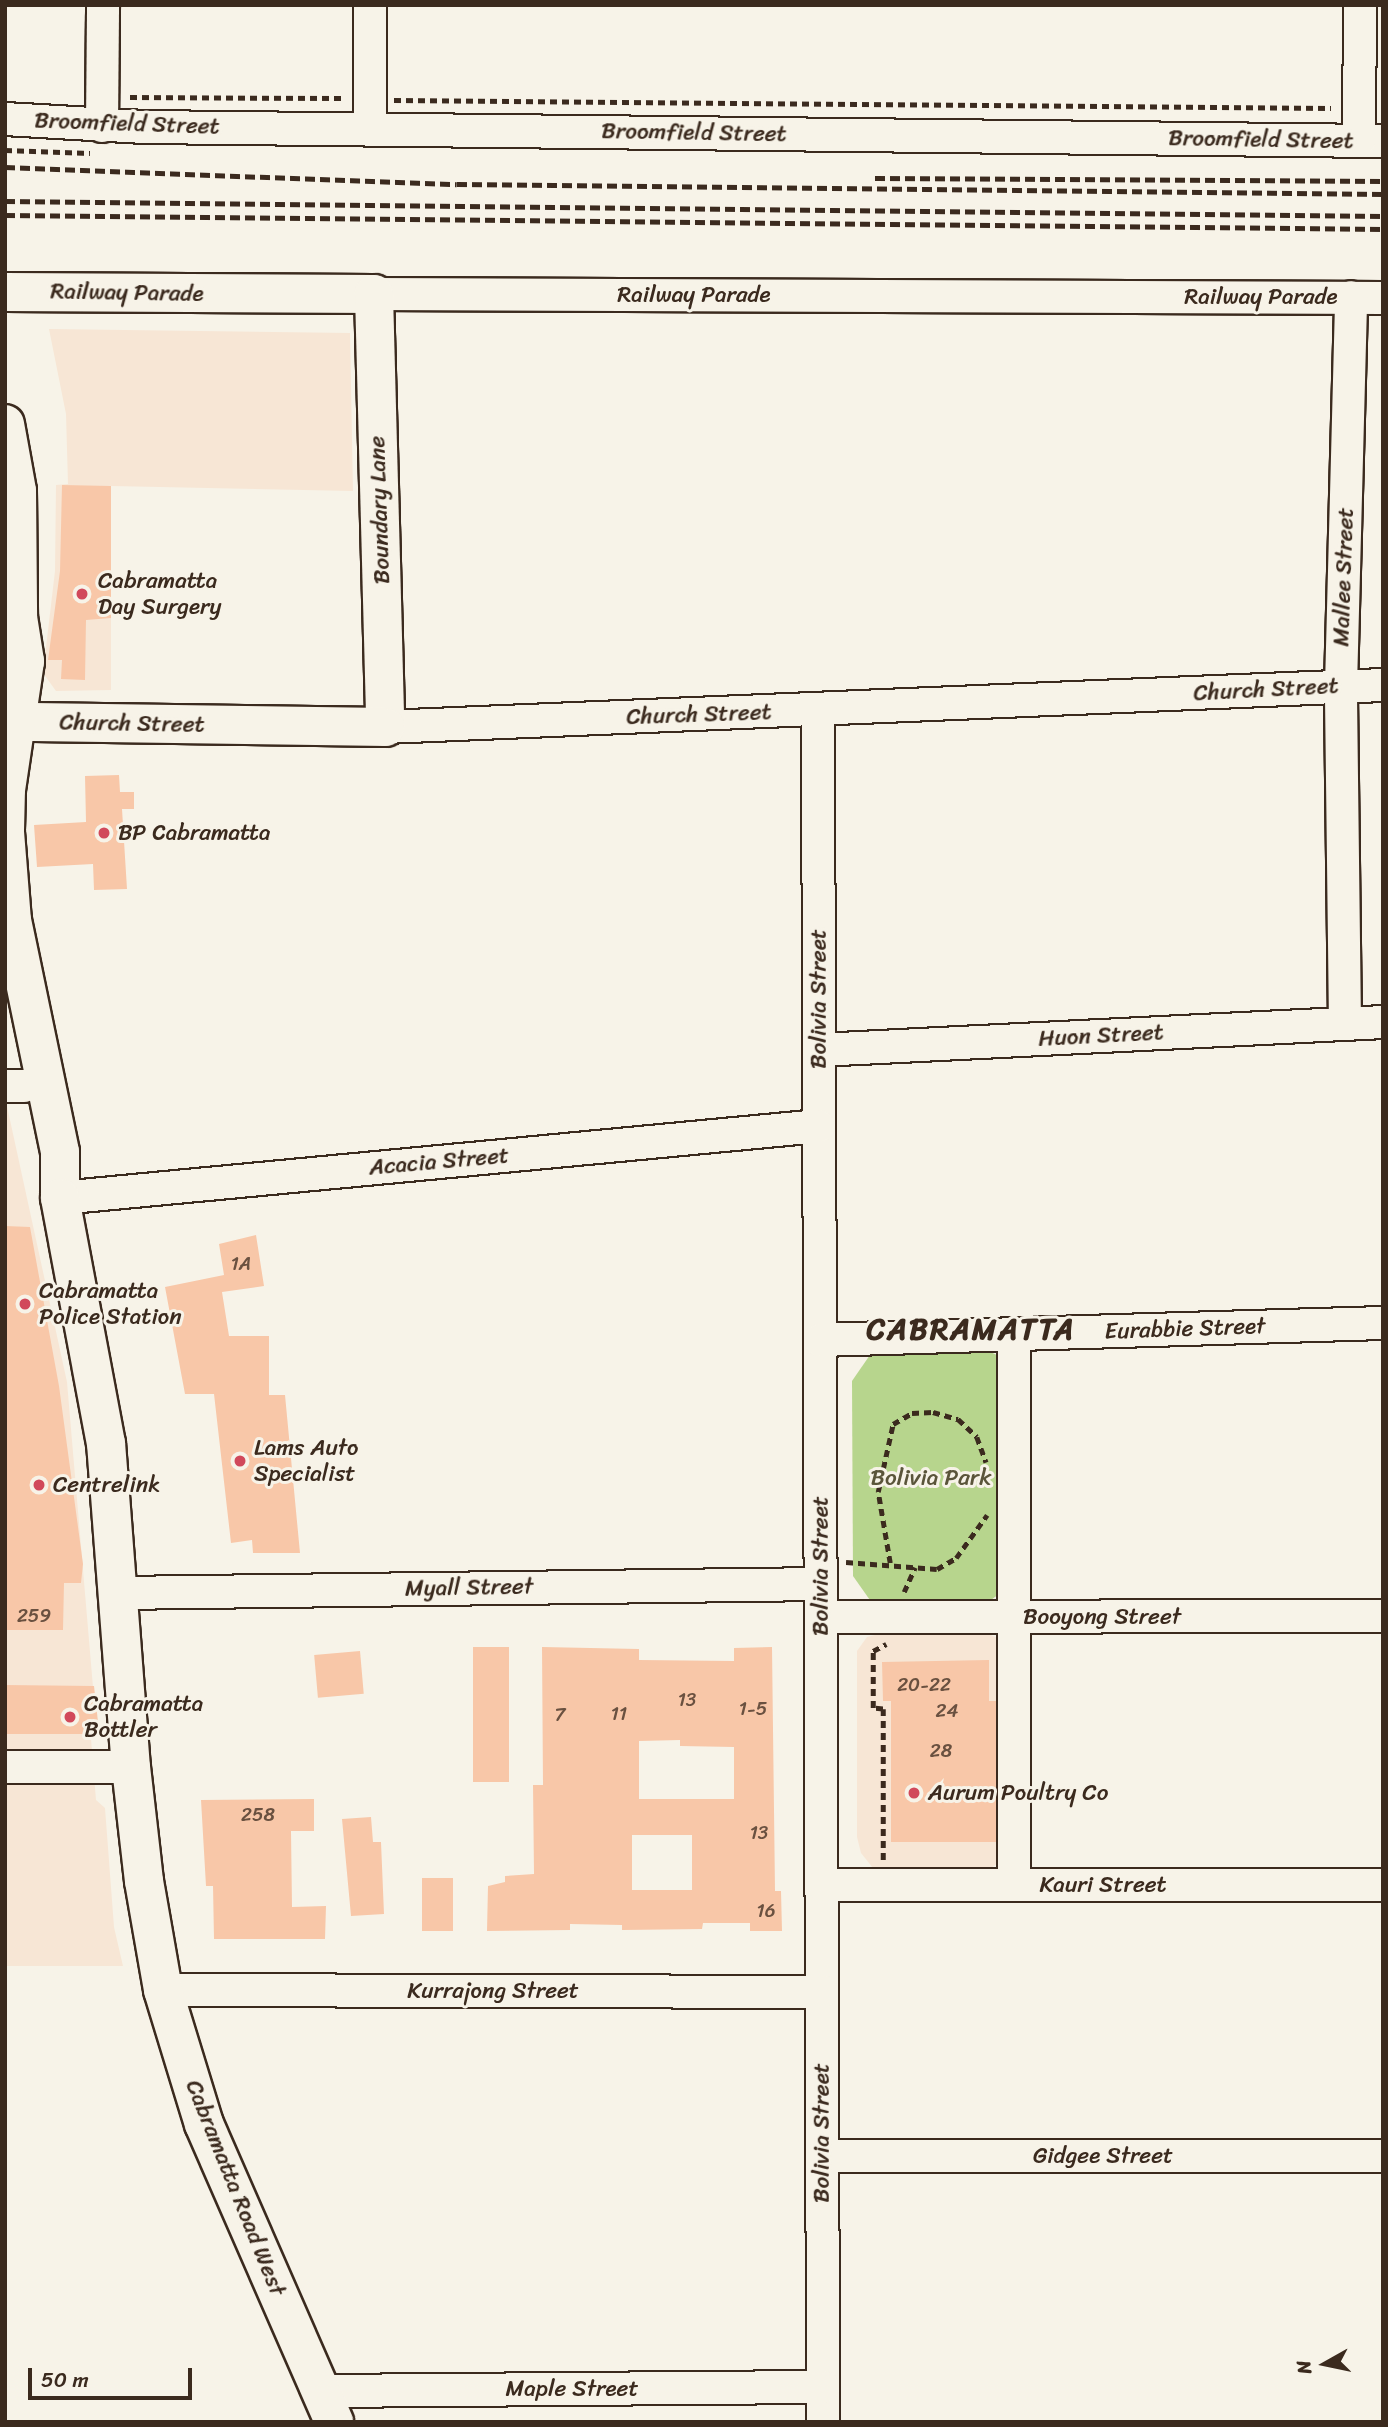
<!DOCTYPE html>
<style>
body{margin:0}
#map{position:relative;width:1388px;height:2427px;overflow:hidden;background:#f7f3e8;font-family:Sriracha,sans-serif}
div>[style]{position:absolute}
.built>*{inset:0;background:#f7e6d5}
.green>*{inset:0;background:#b7d58d}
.building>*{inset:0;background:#f8c7a8;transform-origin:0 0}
.path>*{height:4.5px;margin-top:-2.25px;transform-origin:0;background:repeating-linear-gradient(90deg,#3b2a1e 0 7px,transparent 0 12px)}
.roads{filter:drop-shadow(2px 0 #3b2a1e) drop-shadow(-2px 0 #3b2a1e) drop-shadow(0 2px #3b2a1e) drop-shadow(0 -2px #3b2a1e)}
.minor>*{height:32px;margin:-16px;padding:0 16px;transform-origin:16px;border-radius:16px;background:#f7f3e8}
.major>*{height:38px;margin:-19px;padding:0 19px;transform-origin:19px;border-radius:19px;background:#f7f3e8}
.rail>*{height:5px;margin-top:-2.5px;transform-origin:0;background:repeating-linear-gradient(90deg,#3b2a1e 0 10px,transparent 0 15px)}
.dots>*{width:19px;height:19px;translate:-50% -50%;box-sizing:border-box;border:4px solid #f7f3e8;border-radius:50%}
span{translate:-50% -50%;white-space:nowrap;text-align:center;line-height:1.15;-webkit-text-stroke:6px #f7f3e8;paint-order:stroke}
.number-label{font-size:19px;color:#6a5140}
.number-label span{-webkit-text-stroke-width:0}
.street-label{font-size:23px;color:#3b2a1e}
.poi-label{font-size:23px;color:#3b2a1e}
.left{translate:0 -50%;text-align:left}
.park-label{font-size:23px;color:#5a553a}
.district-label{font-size:30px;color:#3b2a1e;font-weight:700;letter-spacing:2px}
.frame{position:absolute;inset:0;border:7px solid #3b2a1e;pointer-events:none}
.north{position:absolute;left:1290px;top:2329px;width:70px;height:70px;-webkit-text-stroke:5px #f7f3e8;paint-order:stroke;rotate:261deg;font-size:19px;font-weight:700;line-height:28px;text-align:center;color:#3b2a1e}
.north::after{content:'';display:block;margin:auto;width:24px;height:32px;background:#3b2a1e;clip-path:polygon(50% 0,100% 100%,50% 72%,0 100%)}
.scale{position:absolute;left:28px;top:2368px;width:164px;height:32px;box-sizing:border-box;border:4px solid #3b2a1e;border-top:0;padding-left:9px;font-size:21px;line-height:24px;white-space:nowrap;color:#3b2a1e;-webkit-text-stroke:5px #f7f3e8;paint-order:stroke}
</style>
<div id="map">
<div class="built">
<div style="clip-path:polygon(49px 329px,350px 333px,353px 491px,111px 486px,111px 690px,56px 691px,43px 673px,55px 571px,56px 485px,68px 484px,66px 414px)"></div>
<div style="clip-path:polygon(5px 1097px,67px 1382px,97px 1734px,91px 1739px,96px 1800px,105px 1808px,114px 1927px,123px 1966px,5px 1966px)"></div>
<div style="clip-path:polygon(986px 1633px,1000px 1639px,1003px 1860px,985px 1872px,873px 1868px,861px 1853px,857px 1837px,857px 1651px,867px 1637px,875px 1635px)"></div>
</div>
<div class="green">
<div style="clip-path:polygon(984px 1349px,999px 1356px,999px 1594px,987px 1603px,872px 1603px,853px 1576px,852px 1381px,872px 1352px)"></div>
</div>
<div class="building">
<div style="clip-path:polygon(62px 485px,111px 486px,111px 618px,86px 620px,85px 680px,61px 679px,62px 660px,48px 660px,60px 571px)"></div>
<div style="clip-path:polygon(119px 775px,120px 792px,134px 792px,134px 809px,122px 809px,127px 889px,94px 890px,93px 864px,37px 867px,34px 825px,86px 822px,85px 776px)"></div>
<div style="clip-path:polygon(5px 1226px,30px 1227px,59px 1386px,83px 1564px,81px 1583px,64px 1583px,63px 1630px,5px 1630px)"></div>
<div style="clip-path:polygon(256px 1235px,264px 1286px,222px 1292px,229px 1336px,269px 1336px,269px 1395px,285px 1395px,300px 1553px,253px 1553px,252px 1540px,231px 1543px,214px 1394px,185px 1394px,165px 1287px,224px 1275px,219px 1244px)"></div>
<div style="left:473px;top:1647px;width:36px;height:135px"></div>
<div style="clip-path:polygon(evenodd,542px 1647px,639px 1649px,639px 1660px,734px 1661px,734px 1648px,772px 1647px,775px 1891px,781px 1891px,782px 1931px,750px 1931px,750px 1923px,703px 1923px,702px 1929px,622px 1930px,622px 1925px,570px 1924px,570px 1930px,487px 1931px,488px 1886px,505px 1882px,505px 1876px,534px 1874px,533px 1785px,543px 1785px,542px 1647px,680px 1740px,680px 1746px,734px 1747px,734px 1799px,639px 1799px,639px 1741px,680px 1740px,542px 1647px,632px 1835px,692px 1835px,692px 1890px,632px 1890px,632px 1835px)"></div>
<div style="left:360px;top:1651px;width:43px;height:46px;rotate:85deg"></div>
<div style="clip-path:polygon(989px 1660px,989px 1701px,996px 1701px,996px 1842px,891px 1842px,891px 1701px,883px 1701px,882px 1662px)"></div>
<div style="clip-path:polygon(5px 1685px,94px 1686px,98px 1722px,85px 1734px,5px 1734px)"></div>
<div style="clip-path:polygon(314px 1799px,314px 1831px,291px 1831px,292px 1907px,326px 1906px,325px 1939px,214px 1939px,213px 1886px,206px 1886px,201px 1800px)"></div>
<div style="clip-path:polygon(371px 1817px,373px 1842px,381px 1842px,384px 1914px,351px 1916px,342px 1819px)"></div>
<div style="left:422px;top:1878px;width:31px;height:53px"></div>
</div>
<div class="path">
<div style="left:130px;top:97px;width:214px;rotate:0.3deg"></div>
<div style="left:394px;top:100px;width:937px;rotate:0.49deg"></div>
<div style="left:5px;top:150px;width:85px;rotate:2deg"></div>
<div style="left:846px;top:1562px;width:91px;rotate:4.4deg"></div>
<div style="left:937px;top:1569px;width:22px;rotate:-30deg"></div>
<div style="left:956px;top:1558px;width:53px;rotate:-54.2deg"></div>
<div style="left:890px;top:1563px;width:72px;rotate:-99.6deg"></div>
<div style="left:878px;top:1492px;width:70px;rotate:-77.6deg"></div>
<div style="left:893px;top:1424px;width:22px;rotate:-30deg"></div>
<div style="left:912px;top:1413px;width:21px;rotate:-3deg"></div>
<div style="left:933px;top:1412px;width:26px;rotate:16deg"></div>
<div style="left:958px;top:1419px;width:26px;rotate:43deg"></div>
<div style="left:977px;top:1437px;width:27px;rotate:70deg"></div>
<div style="left:904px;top:1592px;width:27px;rotate:-66deg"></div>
<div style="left:883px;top:1860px;width:151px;rotate:-90deg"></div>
<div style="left:883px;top:1709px;width:10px;rotate:-174deg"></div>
<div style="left:873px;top:1708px;width:57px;rotate:-90deg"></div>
<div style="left:873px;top:1651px;width:15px;rotate:-28deg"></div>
</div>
<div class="roads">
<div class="minor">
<div style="left:370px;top:5px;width:125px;rotate:90deg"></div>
<div style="left:5px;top:119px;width:139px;rotate:3.3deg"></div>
<div style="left:144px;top:127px;width:1239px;rotate:0.65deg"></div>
<div style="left:102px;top:126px;width:121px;rotate:-89.5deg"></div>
<div style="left:1359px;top:141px;width:136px;rotate:-89.6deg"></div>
<div style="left:374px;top:294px;width:1009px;rotate:0.23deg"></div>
<div style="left:818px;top:710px;width:1712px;rotate:89.83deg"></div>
<div style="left:385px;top:727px;width:999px;rotate:-2.41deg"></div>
<div style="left:1345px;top:1024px;width:338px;rotate:-90.7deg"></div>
<div style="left:1341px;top:686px;width:389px;rotate:-88.5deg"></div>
<div style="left:819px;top:1050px;width:565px;rotate:-2.84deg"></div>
<div style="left:5px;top:1086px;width:19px"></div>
<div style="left:60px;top:1198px;width:762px;rotate:-5.42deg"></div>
<div style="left:820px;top:1340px;width:563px;rotate:-1.73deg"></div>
<div style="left:117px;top:1593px;width:704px;rotate:-0.73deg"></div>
<div style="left:821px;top:1617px;width:562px;rotate:-0.1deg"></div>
<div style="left:5px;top:1767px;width:126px"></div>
<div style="left:823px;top:1885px;width:560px"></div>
<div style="left:1014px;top:1885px;width:551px;rotate:-90deg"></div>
<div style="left:163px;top:1990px;width:659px;rotate:0.17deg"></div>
<div style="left:822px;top:2156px;width:561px"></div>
<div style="left:320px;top:2391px;width:503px;rotate:-0.46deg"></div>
</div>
<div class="major">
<div style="left:5px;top:292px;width:369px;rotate:0.3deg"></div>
<div style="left:374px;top:294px;width:433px;rotate:88.5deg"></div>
<div style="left:385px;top:727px;width:370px;rotate:-179.2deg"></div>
<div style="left:5px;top:424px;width:68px;rotate:79.8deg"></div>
<div style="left:17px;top:491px;width:126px;rotate:89.5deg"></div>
<div style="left:18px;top:617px;width:45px;rotate:81deg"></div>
<div style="left:25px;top:661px;width:129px;rotate:98.4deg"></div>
<div style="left:6px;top:789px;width:41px;rotate:91.4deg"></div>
<div style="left:5px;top:832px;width:88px;rotate:85.5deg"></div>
<div style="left:12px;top:920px;width:237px;rotate:78.3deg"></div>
<div style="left:60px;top:1152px;width:46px;rotate:90deg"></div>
<div style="left:60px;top:1198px;width:249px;rotate:79.4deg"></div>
<div style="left:106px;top:1443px;width:325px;rotate:85.6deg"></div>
<div style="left:131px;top:1767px;width:115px;rotate:83.5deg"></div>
<div style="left:144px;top:1881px;width:111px;rotate:80.1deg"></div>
<div style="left:163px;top:1990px;width:140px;rotate:73deg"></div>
<div style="left:204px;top:2124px;width:325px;rotate:66.4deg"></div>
</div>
</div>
<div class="rail">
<div style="left:5px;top:167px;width:452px;rotate:2.2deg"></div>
<div style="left:457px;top:184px;width:926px;rotate:0.62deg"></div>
<div style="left:875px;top:178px;width:508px;rotate:0.34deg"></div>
<div style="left:5px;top:201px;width:1378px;rotate:0.62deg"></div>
<div style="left:5px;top:215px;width:1378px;rotate:0.58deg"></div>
</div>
<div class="dots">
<div style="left:82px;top:594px;background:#d1495b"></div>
<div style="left:104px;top:833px;background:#d1495b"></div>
<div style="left:25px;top:1304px;background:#d1495b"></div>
<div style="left:240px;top:1461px;background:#d1495b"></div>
<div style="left:39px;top:1485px;background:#d1495b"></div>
<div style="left:70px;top:1717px;background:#d1495b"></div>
<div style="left:914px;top:1793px;background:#d1495b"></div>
</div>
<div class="number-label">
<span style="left:241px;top:1264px">1A</span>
<span style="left:34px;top:1616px">259</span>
<span style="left:924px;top:1685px">20-22</span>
<span style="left:687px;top:1700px">13</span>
<span style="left:753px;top:1709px">1-5</span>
<span style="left:947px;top:1711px">24</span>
<span style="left:619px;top:1714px">11</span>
<span style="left:560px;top:1715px">7</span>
<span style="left:941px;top:1751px">28</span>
<span style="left:258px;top:1815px">258</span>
<span style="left:759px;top:1833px">13</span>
<span style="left:766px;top:1911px">16</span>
</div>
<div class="street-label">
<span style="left:127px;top:124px;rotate:2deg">Broomfield Street</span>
<span style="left:694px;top:133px;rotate:1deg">Broomfield Street</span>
<span style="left:1261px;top:140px;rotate:1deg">Broomfield Street</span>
<span style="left:127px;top:293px;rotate:1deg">Railway Parade</span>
<span style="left:694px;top:295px">Railway Parade</span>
<span style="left:1261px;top:297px">Railway Parade</span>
<span style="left:380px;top:510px;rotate:-92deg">Boundary Lane</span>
<span style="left:1344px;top:577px;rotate:-88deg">Mallee Street</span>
<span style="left:1266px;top:690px;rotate:-3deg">Church Street</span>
<span style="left:699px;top:715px;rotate:-2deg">Church Street</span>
<span style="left:132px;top:724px;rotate:1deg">Church Street</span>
<span style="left:819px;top:999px;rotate:-90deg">Bolivia Street</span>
<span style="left:1101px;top:1036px;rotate:-3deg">Huon Street</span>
<span style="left:439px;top:1162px;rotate:-5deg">Acacia Street</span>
<span style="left:1185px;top:1329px;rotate:-2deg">Eurabbie Street</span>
<span style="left:821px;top:1566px;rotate:-90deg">Bolivia Street</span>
<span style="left:469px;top:1588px;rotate:-1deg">Myall Street</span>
<span style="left:1102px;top:1617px">Booyong Street</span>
<span style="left:1103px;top:1885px">Kauri Street</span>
<span style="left:493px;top:1991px">Kurrajong Street</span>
<span style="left:822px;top:2133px;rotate:-90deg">Bolivia Street</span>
<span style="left:1103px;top:2156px">Gidgee Street</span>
<span style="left:235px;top:2188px;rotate:68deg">Cabramatta Road West</span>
<span style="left:572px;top:2389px">Maple Street</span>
</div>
<div class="poi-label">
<span class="left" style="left:98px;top:594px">Cabramatta<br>Day Surgery</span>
<span class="left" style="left:118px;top:833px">BP Cabramatta</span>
<span class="left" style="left:39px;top:1304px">Cabramatta<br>Police Station</span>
<span class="left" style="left:254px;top:1461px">Lams Auto<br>Specialist</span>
<span class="left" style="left:53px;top:1485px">Centrelink</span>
<span class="left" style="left:84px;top:1717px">Cabramatta<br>Bottler</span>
<span class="left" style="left:928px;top:1793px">Aurum Poultry Co</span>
</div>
<div class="park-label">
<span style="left:931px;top:1478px">Bolivia Park</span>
</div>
<div class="district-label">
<span style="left:971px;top:1329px">CABRAMATTA</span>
</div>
<div class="frame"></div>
<div class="north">N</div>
<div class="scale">50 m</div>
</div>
